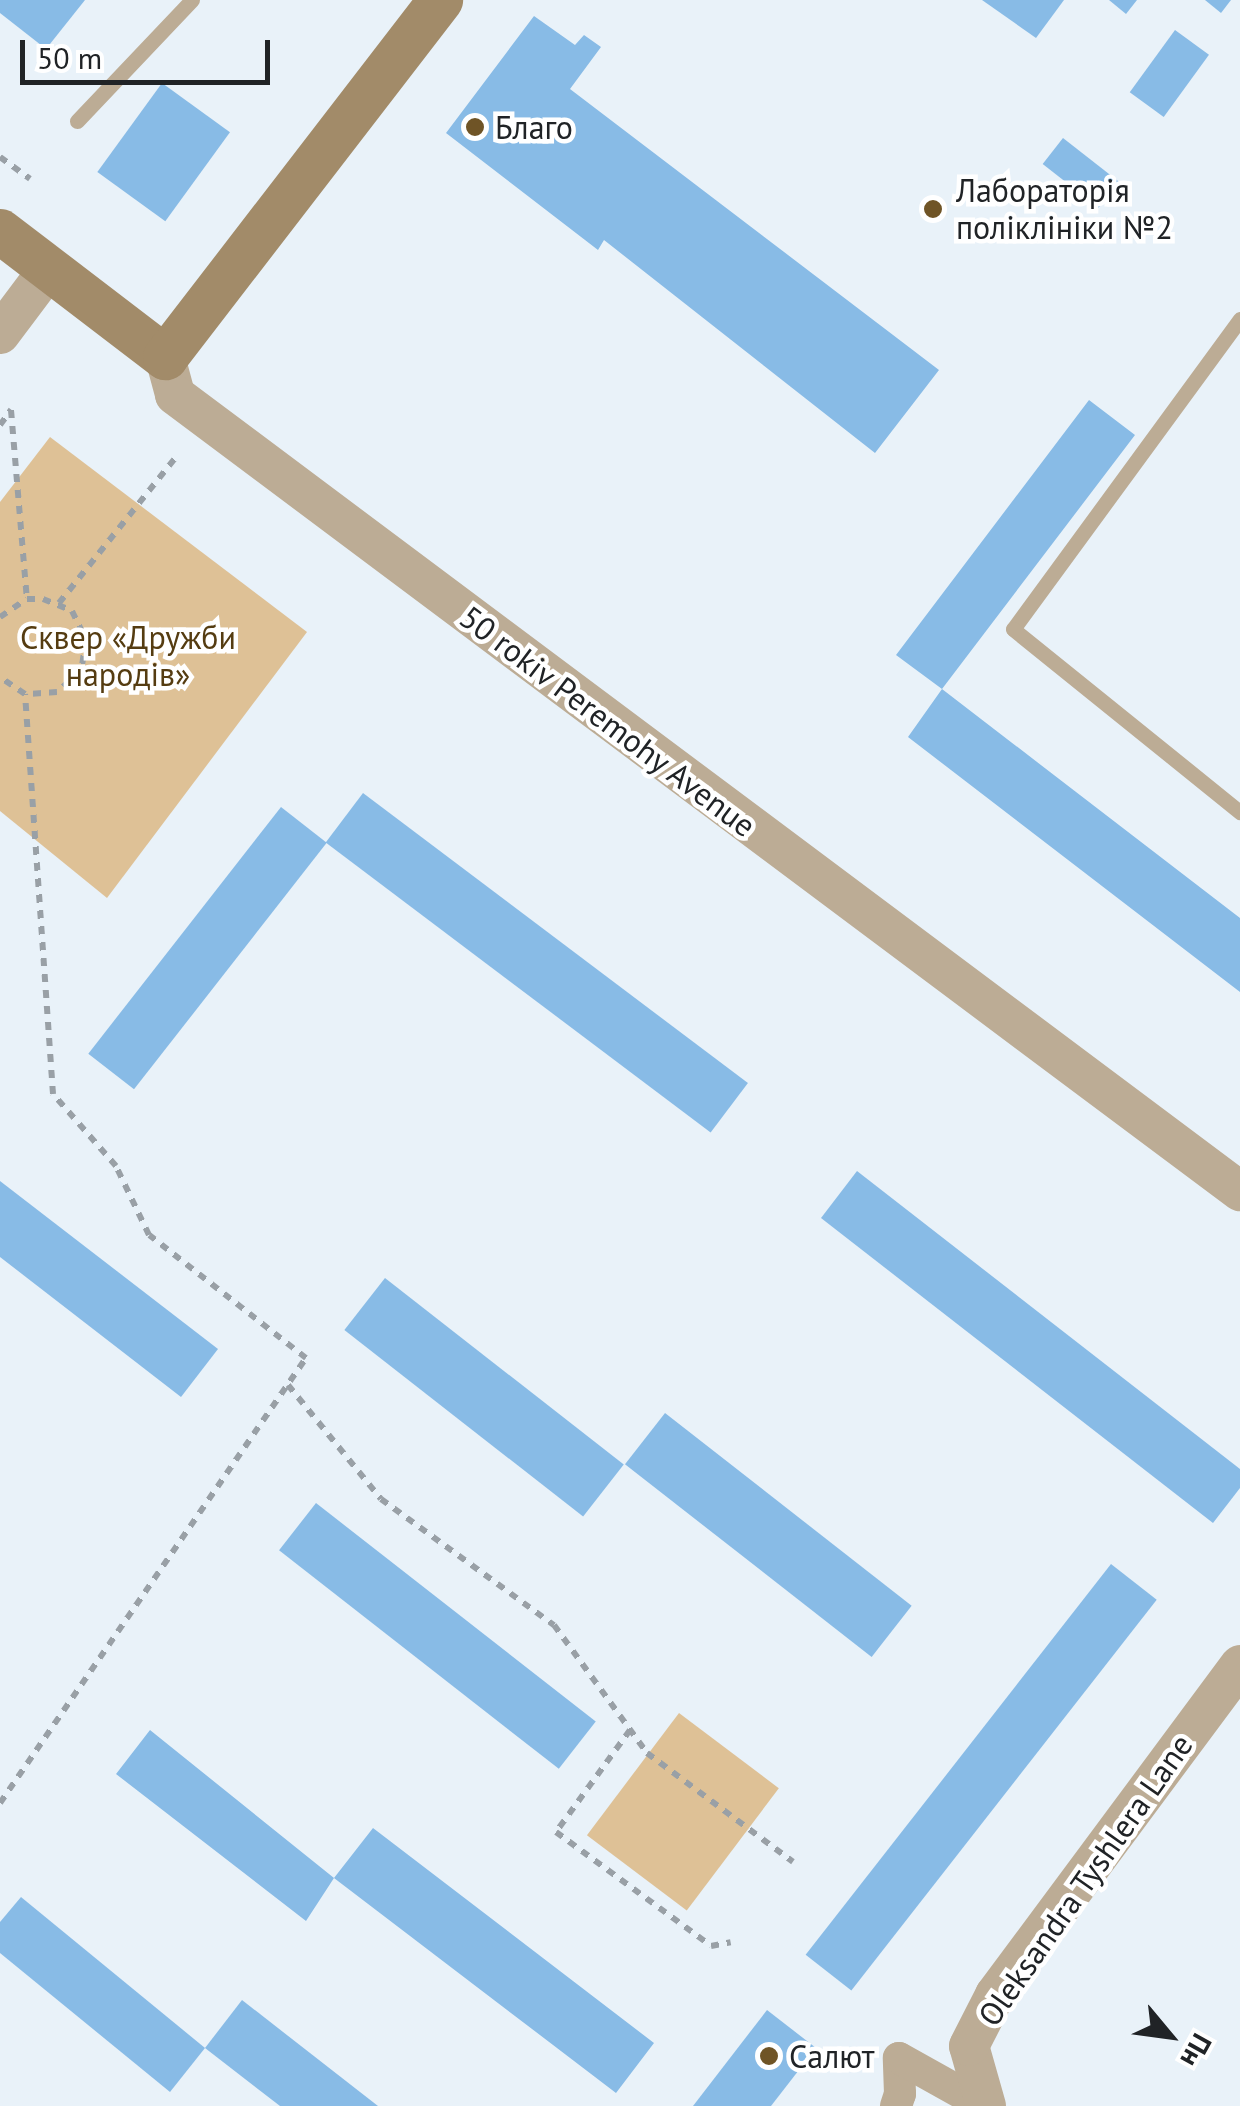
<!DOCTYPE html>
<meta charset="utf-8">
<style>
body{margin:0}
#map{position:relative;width:1240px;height:2106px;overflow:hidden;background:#e9f2f9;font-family:"PT Sans",sans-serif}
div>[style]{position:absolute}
.green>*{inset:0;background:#dec196;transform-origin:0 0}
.building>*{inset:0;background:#88bbe6;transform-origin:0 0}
.path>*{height:6px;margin-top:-3px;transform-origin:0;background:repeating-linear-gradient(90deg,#99a0a6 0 8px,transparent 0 16px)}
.service>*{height:15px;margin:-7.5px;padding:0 7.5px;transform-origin:7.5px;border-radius:7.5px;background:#bcac95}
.minor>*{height:32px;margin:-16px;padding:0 16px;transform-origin:16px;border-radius:16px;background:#bcac95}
.tertiary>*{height:40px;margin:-20px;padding:0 20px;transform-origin:20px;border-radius:20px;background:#bcac95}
.secondary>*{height:45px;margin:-22.5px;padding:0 22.5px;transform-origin:22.5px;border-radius:22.5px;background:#a28b69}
.dots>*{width:28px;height:28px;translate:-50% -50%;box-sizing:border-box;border:5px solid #fff;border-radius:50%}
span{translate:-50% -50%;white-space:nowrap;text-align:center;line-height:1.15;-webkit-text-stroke:9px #fff;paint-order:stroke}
.poi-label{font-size:32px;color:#202326}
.left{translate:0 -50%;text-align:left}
.park-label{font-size:32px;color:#553c11}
.street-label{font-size:32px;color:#202326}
.north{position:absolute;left:1120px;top:1986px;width:100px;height:100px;-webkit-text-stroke:8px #fff;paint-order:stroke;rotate:119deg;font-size:28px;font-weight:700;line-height:40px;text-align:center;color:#202326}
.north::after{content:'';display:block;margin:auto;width:35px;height:45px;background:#202326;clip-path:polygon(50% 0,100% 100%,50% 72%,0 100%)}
.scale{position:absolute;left:20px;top:40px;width:250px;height:45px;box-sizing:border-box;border:5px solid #202326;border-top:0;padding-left:12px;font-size:30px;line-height:35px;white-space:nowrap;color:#202326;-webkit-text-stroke:8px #fff;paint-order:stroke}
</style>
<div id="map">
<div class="green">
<div style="clip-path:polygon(50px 437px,307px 632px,107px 898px,0 811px,0 502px)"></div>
<div style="left:679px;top:1713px;width:125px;height:153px;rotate:37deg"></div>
</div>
<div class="building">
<div style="clip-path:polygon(0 0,85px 0,46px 49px,0 13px)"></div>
<div style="clip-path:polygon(982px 0,1064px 0,1036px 38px)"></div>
<div style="clip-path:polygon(1109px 0,1137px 0,1126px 14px)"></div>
<div style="clip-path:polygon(1205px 0,1231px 0,1221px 13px)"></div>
<div style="clip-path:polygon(534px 16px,575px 45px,584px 35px,601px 47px,570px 89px,939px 370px,875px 453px,604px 240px,598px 250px,446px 133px)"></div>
<div style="left:1175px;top:30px;width:42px;height:77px;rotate:36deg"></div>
<div style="left:162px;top:83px;width:84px;height:110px;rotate:36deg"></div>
<div style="left:1063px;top:138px;width:71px;height:33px;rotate:38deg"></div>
<div style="clip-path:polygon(1089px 400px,1135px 435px,942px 689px,1240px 918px,1240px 992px,908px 737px,942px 689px,896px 655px)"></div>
<div style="left:363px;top:793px;width:482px;height:62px;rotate:37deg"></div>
<div style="left:281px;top:807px;width:58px;height:313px;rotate:38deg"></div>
<div style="clip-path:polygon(857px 1171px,1240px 1469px,1240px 1488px,1213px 1523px,821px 1218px)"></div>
<div style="clip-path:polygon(0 1181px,218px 1349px,181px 1397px,0 1257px)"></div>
<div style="left:385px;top:1278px;width:303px;height:66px;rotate:38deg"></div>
<div style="left:665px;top:1413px;width:313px;height:65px;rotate:38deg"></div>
<div style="left:316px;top:1503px;width:355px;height:60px;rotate:38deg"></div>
<div style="left:1111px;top:1564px;width:58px;height:496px;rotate:38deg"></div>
<div style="clip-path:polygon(150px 1730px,334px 1878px,373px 1828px,654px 2043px,616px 2093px,334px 1878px,306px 1921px,116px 1774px)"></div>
<div style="clip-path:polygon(21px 1897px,205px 2048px,170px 2092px,0 1953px,0 1922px)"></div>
<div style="clip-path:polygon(242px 2000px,378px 2106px,280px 2106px,205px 2048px)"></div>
<div style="clip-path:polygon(767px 2010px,816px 2048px,771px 2106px,693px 2106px)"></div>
</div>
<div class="path">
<div style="left:0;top:157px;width:37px;rotate:36deg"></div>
<div style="left:11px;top:410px;width:190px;rotate:85.2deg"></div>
<div style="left:0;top:425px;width:19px;rotate:-54deg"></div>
<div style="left:59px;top:603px;width:186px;rotate:-51.3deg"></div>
<div style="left:0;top:617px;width:32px;rotate:-34deg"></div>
<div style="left:27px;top:599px;width:16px"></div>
<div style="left:43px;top:599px;width:31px;rotate:22deg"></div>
<div style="left:72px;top:611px;width:32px;rotate:64deg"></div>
<div style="left:86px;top:640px;width:31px;rotate:99deg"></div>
<div style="left:81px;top:671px;width:32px;rotate:139deg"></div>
<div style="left:57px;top:692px;width:32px;rotate:176deg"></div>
<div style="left:25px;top:694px;width:30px;rotate:-146deg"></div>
<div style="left:288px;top:1385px;width:147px;rotate:50.8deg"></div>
<div style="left:381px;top:1499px;width:214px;rotate:36.1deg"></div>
<div style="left:554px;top:1625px;width:158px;rotate:54deg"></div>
<div style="left:647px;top:1753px;width:182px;rotate:36.7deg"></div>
<div style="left:630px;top:1730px;width:126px;rotate:126deg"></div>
<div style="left:556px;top:1832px;width:192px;rotate:36.3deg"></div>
<div style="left:711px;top:1946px;width:20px;rotate:-11deg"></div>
<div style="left:0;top:1803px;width:540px;rotate:-55.49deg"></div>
<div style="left:306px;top:1358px;width:199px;rotate:-141.9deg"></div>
<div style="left:149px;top:1235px;width:76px;rotate:-115.6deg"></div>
<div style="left:116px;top:1166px;width:96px;rotate:-131.2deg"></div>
<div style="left:53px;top:1094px;width:401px;rotate:-94deg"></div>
</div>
<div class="service">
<div style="left:77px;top:121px;width:167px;rotate:-46.5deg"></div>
<div style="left:1240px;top:319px;width:384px;rotate:126.2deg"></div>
<div style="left:1013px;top:629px;width:292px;rotate:38.9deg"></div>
</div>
<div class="minor">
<div style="left:896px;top:2106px;width:13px;rotate:-72deg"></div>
<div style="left:900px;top:2094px;width:36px;rotate:-92deg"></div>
<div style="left:899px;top:2058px;width:98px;rotate:29.2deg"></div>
</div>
<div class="tertiary">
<div style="left:0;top:334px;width:80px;rotate:-53.1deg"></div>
<div style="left:165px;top:357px;width:39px;rotate:75deg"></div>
<div style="left:175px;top:395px;width:1330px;rotate:36.78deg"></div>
<div style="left:986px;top:2106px;width:62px;rotate:-105.8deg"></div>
<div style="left:969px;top:2046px;width:57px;rotate:-63deg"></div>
<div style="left:995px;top:1995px;width:411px;rotate:-53.4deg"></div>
</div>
<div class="secondary">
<div style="left:0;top:231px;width:208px;rotate:37.4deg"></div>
<div style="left:165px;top:357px;width:451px;rotate:-52.4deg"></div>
</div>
<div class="dots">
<div style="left:475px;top:127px;background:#6f5426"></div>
<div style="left:933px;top:209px;background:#6f5426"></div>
<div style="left:769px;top:2056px;background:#6f5426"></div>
</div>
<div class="poi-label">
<span class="left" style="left:495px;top:127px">Благо</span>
<span class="left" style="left:956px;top:209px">Лабораторія<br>поліклініки №2</span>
<span class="left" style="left:789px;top:2056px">Салют</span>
</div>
<div class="park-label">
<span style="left:128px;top:656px">Сквер «Дружби<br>народів»</span>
</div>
<div class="street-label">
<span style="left:608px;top:721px;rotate:37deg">50 rokiv Peremohy Avenue</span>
<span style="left:1085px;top:1880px;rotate:-55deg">Oleksandra Tyshlera Lane</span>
</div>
<div class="north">Пн</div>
<div class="scale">50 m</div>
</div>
